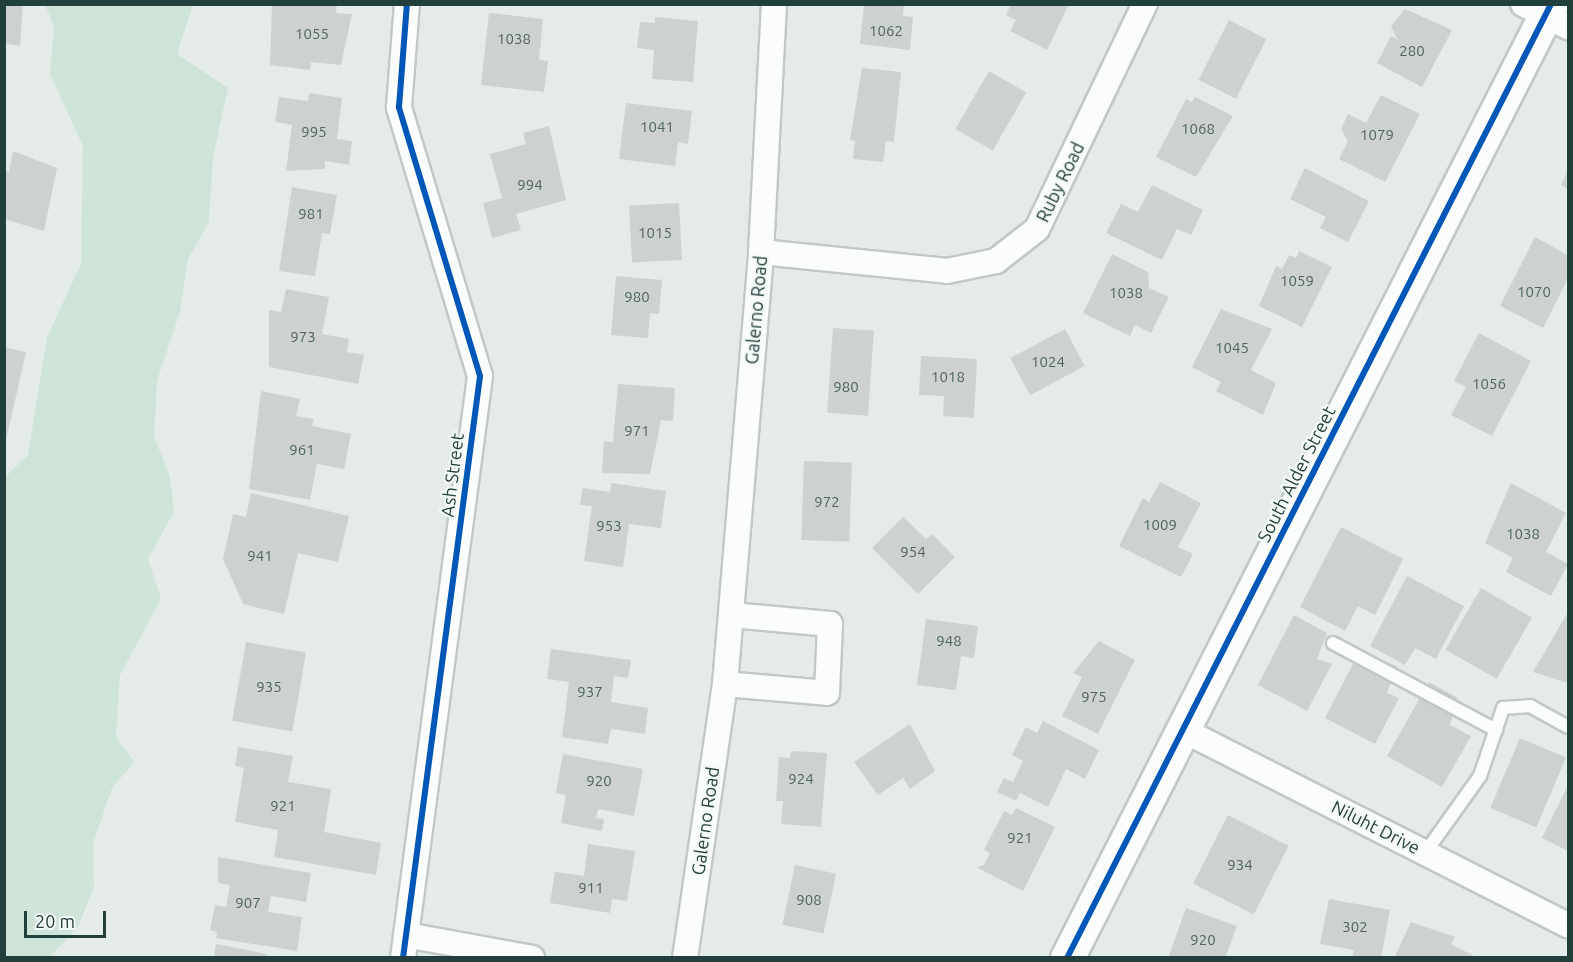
<!DOCTYPE html>
<style>
body{margin:0}
#map{position:relative;width:1573px;height:962px;overflow:hidden;background:#e5ebe9;font-family:Ubuntu,sans-serif}
div>[style]{position:absolute}
.green>*{inset:0;background:#cee4d8}
.building>*{inset:0;background:#cdd2d1;transform-origin:0 0}
.roads{filter:drop-shadow(2px 0 #c2c8c6) drop-shadow(-2px 0 #c2c8c6) drop-shadow(0 2px #c2c8c6) drop-shadow(0 -2px #c2c8c6)}
.lane>*{height:12px;margin:-6px;padding:0 6px;transform-origin:6px;border-radius:6px;background:#fbfcfc}
.street>*{height:24px;margin:-12px;padding:0 12px;transform-origin:12px;border-radius:12px;background:#fbfcfc}
.secondary>*{height:33px;margin:-16.5px;padding:0 16.5px;transform-origin:16.5px;border-radius:16.5px;background:#fbfcfc}
.cycleway>*{height:6px;margin:-3px;padding:0 3px;transform-origin:3px;border-radius:3px;background:#0057b8}
span{translate:-50% -50%;white-space:nowrap;text-align:center;line-height:1.15;-webkit-text-stroke:4.5px #f4f9f8;paint-order:stroke}
.number-label{font-size:15px;color:#4e6461}
.number-label span{-webkit-text-stroke-width:0}
.street-label{font-size:18px;color:#233f3b}
.frame{position:absolute;inset:0;border:6px solid #233f3b;pointer-events:none}
.scale{position:absolute;left:24px;top:911px;width:82px;height:27px;box-sizing:border-box;border:3px solid #233f3b;border-top:0;padding-left:8px;font-size:18px;line-height:21px;white-space:nowrap;color:#233f3b;-webkit-text-stroke:4px #f4f9f8;paint-order:stroke}
</style>
<div id="map">
<div class="green">
<div style="clip-path:polygon(45px 5px,193px 5px,177px 54px,228px 88px,213px 158px,209px 222px,188px 259px,180px 312px,157px 381px,154px 437px,170px 476px,174px 512px,148px 559px,161px 599px,120px 675px,116px 736px,134px 762px,112px 788px,93px 844px,94px 886px,79px 925px,50px 957px,5px 958px,5px 477px,28px 455px,47px 337px,81px 264px,83px 146px,50px 74px,54px 26px)"></div>
</div>
<div class="building">
<div style="clip-path:polygon(4px 4px,23px 4px,20px 46px,4px 43px)"></div>
<div style="clip-path:polygon(272px 4px,337px 4px,336px 13px,352px 14px,341px 65px,311px 62px,310px 70px,270px 65px)"></div>
<div style="clip-path:polygon(864px 4px,904px 4px,903px 16px,913px 17px,910px 50px,860px 44px)"></div>
<div style="clip-path:polygon(1011px 4px,1069px 4px,1047px 50px,1010px 31px,1016px 20px,1006px 15px)"></div>
<div style="clip-path:polygon(1405px 9px,1452px 30px,1422px 87px,1377px 63px,1391px 36px,1398px 40px,1391px 26px)"></div>
<div style="clip-path:polygon(489px 13px,543px 19px,539px 60px,548px 61px,544px 92px,481px 85px)"></div>
<div style="clip-path:polygon(655px 17px,698px 21px,693px 82px,652px 79px,654px 50px,637px 48px,640px 22px,655px 23px)"></div>
<div style="left:1229px;top:20px;width:42px;height:67px;rotate:27deg"></div>
<div style="clip-path:polygon(862px 68px,901px 72px,894px 142px,886px 141px,883px 162px,853px 159px,855px 141px,850px 140px)"></div>
<div style="left:989px;top:71px;width:43px;height:67px;rotate:30deg"></div>
<div style="clip-path:polygon(309px 93px,342px 98px,337px 139px,352px 141px,349px 165px,325px 161px,325px 169px,286px 171px,292px 125px,275px 122px,279px 97px,308px 101px)"></div>
<div style="clip-path:polygon(1381px 95px,1420px 114px,1385px 182px,1339px 159px,1348px 141px,1341px 129px,1348px 114px,1366px 123px)"></div>
<div style="clip-path:polygon(1195px 97px,1233px 116px,1196px 177px,1156px 157px,1186px 99px,1192px 102px)"></div>
<div style="clip-path:polygon(626px 103px,692px 111px,688px 144px,678px 142px,675px 166px,619px 159px)"></div>
<div style="clip-path:polygon(549px 126px,566px 200px,516px 214px,521px 230px,492px 238px,483px 203px,502px 198px,490px 154px,526px 144px,523px 133px)"></div>
<div style="clip-path:polygon(13px 151px,57px 168px,44px 231px,4px 219px,4px 170px,9px 172px)"></div>
<div style="clip-path:polygon(1305px 168px,1369px 201px,1348px 242px,1320px 228px,1326px 217px,1290px 199px)"></div>
<div style="clip-path:polygon(1568px 170px,1568px 189px,1561px 185px)"></div>
<div style="clip-path:polygon(1152px 185px,1203px 210px,1191px 235px,1177px 229px,1162px 260px,1106px 233px,1121px 204px,1138px 212px)"></div>
<div style="clip-path:polygon(292px 187px,337px 195px,330px 234px,322px 233px,315px 276px,279px 271px)"></div>
<div style="left:679px;top:203px;width:57px;height:50px;rotate:87deg"></div>
<div style="clip-path:polygon(1535px 237px,1568px 255px,1568px 278px,1543px 328px,1500px 306px)"></div>
<div style="clip-path:polygon(1299px 251px,1332px 267px,1302px 327px,1259px 306px,1276px 266px,1282px 269px,1289px 255px,1296px 258px)"></div>
<div style="clip-path:polygon(1112px 254px,1148px 272px,1149px 288px,1169px 297px,1151px 333px,1135px 325px,1130px 336px,1083px 313px)"></div>
<div style="clip-path:polygon(616px 276px,662px 280px,659px 314px,650px 313px,648px 338px,611px 335px)"></div>
<div style="clip-path:polygon(286px 289px,329px 297px,322px 334px,349px 339px,347px 352px,364px 355px,358px 384px,269px 367px,269px 310px,281px 312px)"></div>
<div style="clip-path:polygon(1221px 309px,1272px 329px,1251px 370px,1276px 383px,1263px 415px,1216px 391px,1221px 382px,1192px 367px)"></div>
<div style="left:833px;top:328px;width:41px;height:85px;rotate:4deg"></div>
<div style="left:1065px;top:329px;width:42px;height:62px;rotate:62deg"></div>
<div style="clip-path:polygon(1479px 333px,1531px 361px,1492px 436px,1451px 415px,1466px 387px,1454px 381px)"></div>
<div style="clip-path:polygon(4px 347px,26px 352px,5px 445px,4px 445px)"></div>
<div style="clip-path:polygon(921px 356px,977px 359px,974px 418px,943px 416px,944px 396px,919px 395px)"></div>
<div style="clip-path:polygon(618px 384px,675px 388px,673px 421px,661px 420px,650px 474px,602px 473px,604px 441px,613px 442px)"></div>
<div style="clip-path:polygon(261px 391px,300px 399px,296px 416px,314px 419px,312px 426px,351px 434px,344px 469px,317px 464px,310px 500px,249px 489px)"></div>
<div style="left:804px;top:461px;width:48px;height:79px;rotate:2deg"></div>
<div style="clip-path:polygon(1160px 482px,1201px 503px,1178px 547px,1193px 554px,1181px 577px,1119px 546px,1143px 498px,1149px 502px)"></div>
<div style="clip-path:polygon(611px 483px,666px 491px,661px 528px,629px 524px,623px 567px,584px 561px,592px 506px,580px 505px,583px 488px,610px 492px)"></div>
<div style="clip-path:polygon(1511px 483px,1566px 513px,1546px 552px,1568px 564px,1551px 596px,1506px 572px,1513px 558px,1485px 543px)"></div>
<div style="clip-path:polygon(251px 493px,349px 516px,338px 562px,298px 553px,284px 614px,243px 604px,223px 559px,233px 514px,246px 517px)"></div>
<div style="clip-path:polygon(903px 517px,926px 539px,932px 534px,955px 557px,918px 594px,872px 548px)"></div>
<div style="clip-path:polygon(1341px 527px,1403px 559px,1375px 615px,1358px 606px,1345px 631px,1300px 607px)"></div>
<div style="clip-path:polygon(1407px 576px,1464px 606px,1436px 659px,1415px 648px,1405px 665px,1370px 646px)"></div>
<div style="left:1481px;top:588px;width:59px;height:71px;rotate:30deg"></div>
<div style="clip-path:polygon(1568px 612px,1568px 683px,1533px 672px)"></div>
<div style="clip-path:polygon(1294px 615px,1327px 633px,1317px 659px,1332px 664px,1307px 711px,1258px 685px)"></div>
<div style="clip-path:polygon(926px 619px,978px 626px,974px 658px,961px 656px,956px 690px,917px 685px)"></div>
<div style="clip-path:polygon(1099px 641px,1135px 660px,1098px 734px,1062px 716px,1082px 677px,1073px 673px)"></div>
<div style="left:246px;top:642px;width:61px;height:80px;rotate:10deg"></div>
<div style="clip-path:polygon(551px 649px,631px 660px,628px 678px,614px 676px,611px 702px,648px 708px,645px 734px,611px 729px,608px 744px,562px 737px,569px 682px,547px 679px)"></div>
<div style="clip-path:polygon(1359px 652px,1397px 666px,1387px 693px,1399px 698px,1375px 744px,1325px 718px)"></div>
<div style="clip-path:polygon(1429px 682px,1458px 698px,1450px 725px,1471px 736px,1442px 787px,1387px 756px)"></div>
<div style="clip-path:polygon(1043px 721px,1099px 750px,1085px 779px,1066px 769px,1048px 807px,1020px 793px,1016px 801px,997px 792px,1004px 778px,1013px 782px,1023px 761px,1012px 755px,1026px 727px,1037px 733px)"></div>
<div style="clip-path:polygon(910px 724px,935px 771px,910px 789px,903px 778px,878px 795px,854px 762px)"></div>
<div style="left:1520px;top:738px;width:50px;height:76px;rotate:23deg"></div>
<div style="clip-path:polygon(238px 747px,293px 756px,288px 782px,331px 789px,324px 832px,381px 843px,376px 875px,274px 857px,278px 830px,235px 822px,244px 768px,235px 766px)"></div>
<div style="clip-path:polygon(791px 751px,827px 753px,821px 827px,781px 824px,783px 801px,776px 801px,779px 757px,790px 758px)"></div>
<div style="clip-path:polygon(563px 754px,643px 769px,634px 816px,598px 809px,596px 818px,604px 819px,602px 831px,561px 823px,566px 795px,556px 793px)"></div>
<div style="clip-path:polygon(1568px 785px,1568px 851px,1542px 838px)"></div>
<div style="clip-path:polygon(1016px 808px,1055px 827px,1023px 891px,976px 867px,984px 865px,990px 853px,984px 850px,1004px 811px,1012px 815px)"></div>
<div style="left:1228px;top:815px;width:68px;height:77px;rotate:27deg"></div>
<div style="clip-path:polygon(588px 844px,635px 851px,627px 901px,612px 899px,610px 913px,550px 903px,555px 872px,584px 876px)"></div>
<div style="clip-path:polygon(218px 857px,311px 873px,306px 902px,271px 896px,268px 912px,302px 917px,297px 951px,216px 938px,217px 932px,210px 930px,215px 905px,226px 907px,230px 885px,218px 883px)"></div>
<div style="left:795px;top:865px;width:42px;height:61px;rotate:12deg"></div>
<div style="clip-path:polygon(1329px 899px,1390px 910px,1381px 958px,1352px 958px,1354px 950px,1320px 944px)"></div>
<div style="clip-path:polygon(1186px 908px,1237px 926px,1225px 958px,1168px 958px)"></div>
<div style="clip-path:polygon(1411px 922px,1455px 937px,1451px 944px,1478px 958px,1394px 958px)"></div>
<div style="clip-path:polygon(216px 944px,267px 954px,267px 958px,214px 958px)"></div>
</div>
<div class="roads">
<div class="lane">
<div style="left:1333px;top:643px;width:185px;rotate:28.1deg"></div>
<div style="left:1425px;top:853px;width:95px;rotate:-54.5deg"></div>
<div style="left:1480px;top:776px;width:72px;rotate:-71.3deg"></div>
<div style="left:1503px;top:708px;width:27px;rotate:-4deg"></div>
<div style="left:1530px;top:706px;width:43px;rotate:28.9deg"></div>
</div>
<div class="street">
<div style="left:1523px;top:4px;width:51px;rotate:27.1deg"></div>
<div style="left:761px;top:252px;width:187px;rotate:5.8deg"></div>
<div style="left:947px;top:271px;width:50px;rotate:-11.5deg"></div>
<div style="left:996px;top:261px;width:52px;rotate:-38deg"></div>
<div style="left:1037px;top:229px;width:250px;rotate:-64.4deg"></div>
<div style="left:725px;top:684px;width:102px;rotate:5deg"></div>
<div style="left:827px;top:693px;width:69px;rotate:-87.5deg"></div>
<div style="left:830px;top:624px;width:99px;rotate:-174.8deg"></div>
<div style="left:1183px;top:730px;width:432px;rotate:26.9deg"></div>
<div style="left:406px;top:935px;width:128px;rotate:10.3deg"></div>
<div style="left:403px;top:958px;width:587px;rotate:-82.46deg"></div>
<div style="left:480px;top:376px;width:281px;rotate:-106.8deg"></div>
<div style="left:399px;top:107px;width:103px;rotate:-85.6deg"></div>
<div style="left:685px;top:958px;width:277px;rotate:-81.7deg"></div>
<div style="left:725px;top:684px;width:433px;rotate:-85.2deg"></div>
<div style="left:761px;top:252px;width:248px;rotate:-87deg"></div>
</div>
<div class="secondary">
<div style="left:1067px;top:958px;width:1070px;rotate:-63.1deg"></div>
</div>
</div>
<div class="cycleway">
<div style="left:403px;top:958px;width:587px;rotate:-82.46deg"></div>
<div style="left:480px;top:376px;width:281px;rotate:-106.8deg"></div>
<div style="left:399px;top:107px;width:103px;rotate:-85.6deg"></div>
<div style="left:1067px;top:958px;width:1070px;rotate:-63.1deg"></div>
</div>
<div class="number-label">
<span style="left:886px;top:31px">1062</span>
<span style="left:312px;top:34px">1055</span>
<span style="left:514px;top:39px">1038</span>
<span style="left:1412px;top:51px">280</span>
<span style="left:657px;top:127px">1041</span>
<span style="left:1198px;top:129px">1068</span>
<span style="left:314px;top:132px">995</span>
<span style="left:1377px;top:135px">1079</span>
<span style="left:530px;top:185px">994</span>
<span style="left:311px;top:214px">981</span>
<span style="left:655px;top:233px">1015</span>
<span style="left:1297px;top:281px">1059</span>
<span style="left:1534px;top:292px">1070</span>
<span style="left:1126px;top:293px">1038</span>
<span style="left:637px;top:297px">980</span>
<span style="left:303px;top:337px">973</span>
<span style="left:1232px;top:348px">1045</span>
<span style="left:1048px;top:362px">1024</span>
<span style="left:948px;top:377px">1018</span>
<span style="left:1489px;top:384px">1056</span>
<span style="left:846px;top:387px">980</span>
<span style="left:637px;top:431px">971</span>
<span style="left:302px;top:450px">961</span>
<span style="left:827px;top:502px">972</span>
<span style="left:1160px;top:525px">1009</span>
<span style="left:609px;top:526px">953</span>
<span style="left:1523px;top:534px">1038</span>
<span style="left:913px;top:552px">954</span>
<span style="left:260px;top:556px">941</span>
<span style="left:949px;top:641px">948</span>
<span style="left:269px;top:687px">935</span>
<span style="left:590px;top:692px">937</span>
<span style="left:1094px;top:697px">975</span>
<span style="left:801px;top:779px">924</span>
<span style="left:599px;top:781px">920</span>
<span style="left:283px;top:806px">921</span>
<span style="left:1020px;top:838px">921</span>
<span style="left:1240px;top:865px">934</span>
<span style="left:591px;top:888px">911</span>
<span style="left:809px;top:900px">908</span>
<span style="left:248px;top:903px">907</span>
<span style="left:1355px;top:927px">302</span>
<span style="left:1203px;top:940px">920</span>
</div>
<div class="street-label">
<span style="left:1060px;top:182px;rotate:-64deg">Ruby Road</span>
<span style="left:756px;top:310px;rotate:-85deg">Galerno Road</span>
<span style="left:1296px;top:474px;rotate:-63deg">South Alder Street</span>
<span style="left:452px;top:475px;rotate:-83deg">Ash Street</span>
<span style="left:705px;top:821px;rotate:-82deg">Galerno Road</span>
<span style="left:1376px;top:827px;rotate:27deg">Niluht Drive</span>
</div>
<div class="frame"></div>
<div class="scale">20 m</div>
</div>
